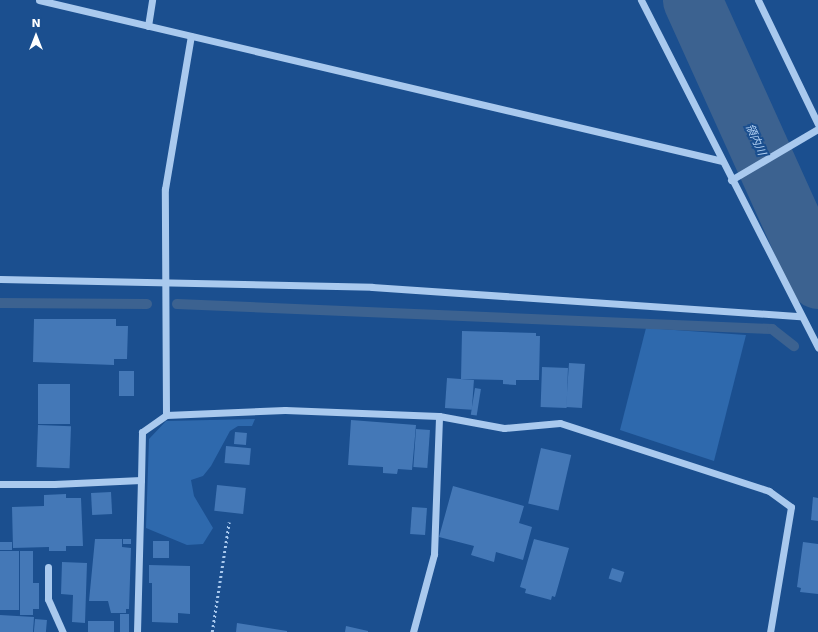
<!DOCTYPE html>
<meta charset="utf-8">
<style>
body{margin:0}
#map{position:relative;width:818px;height:632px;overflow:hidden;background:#1b4f8f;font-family:"DejaVu Sans","Noto Sans JP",sans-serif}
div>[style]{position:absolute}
.green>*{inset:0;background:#2e69ad}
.stream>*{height:10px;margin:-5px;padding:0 5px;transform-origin:5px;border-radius:5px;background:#3c6290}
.river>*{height:59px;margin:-29.5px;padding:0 29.5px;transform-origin:29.5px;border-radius:29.5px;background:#3c6290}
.building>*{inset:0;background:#4478b7;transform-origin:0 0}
.path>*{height:2.5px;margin-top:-1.25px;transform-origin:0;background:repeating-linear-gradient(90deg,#a9c9ee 0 2px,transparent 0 5px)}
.minor>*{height:7px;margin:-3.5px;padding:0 3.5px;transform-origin:3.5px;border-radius:3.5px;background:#a9c9ee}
span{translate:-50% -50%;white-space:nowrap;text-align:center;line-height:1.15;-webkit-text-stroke:4px #1b4f8f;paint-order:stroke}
.water-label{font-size:11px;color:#b5d3f5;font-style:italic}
.north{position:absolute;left:16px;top:16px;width:40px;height:40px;-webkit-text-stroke:3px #1b4f8f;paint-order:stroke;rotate:0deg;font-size:11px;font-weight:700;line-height:16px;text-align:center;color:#fff}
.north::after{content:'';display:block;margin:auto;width:14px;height:18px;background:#fff;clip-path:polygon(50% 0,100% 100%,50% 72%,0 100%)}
</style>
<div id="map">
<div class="green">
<div style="clip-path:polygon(646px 328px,746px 335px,714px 461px,620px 430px)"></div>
<div style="clip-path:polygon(255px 419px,252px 426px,238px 426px,230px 431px,211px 466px,203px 476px,191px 480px,194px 496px,213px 528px,203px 544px,187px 545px,146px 528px,149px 439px,166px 421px)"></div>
</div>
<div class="stream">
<div style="left:0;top:303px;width:147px;rotate:0.4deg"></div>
<div style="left:177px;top:304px;width:596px;rotate:2.41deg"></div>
<div style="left:772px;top:329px;width:28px;rotate:38deg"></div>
</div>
<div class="river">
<div style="left:692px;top:0;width:306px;rotate:65.7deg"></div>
</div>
<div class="building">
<div style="clip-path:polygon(34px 319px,116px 319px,116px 326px,128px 326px,127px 359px,114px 359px,114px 365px,33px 362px)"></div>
<div style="clip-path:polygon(462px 331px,536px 333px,536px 336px,540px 336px,539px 380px,516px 380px,516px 385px,503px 384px,503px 380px,461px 379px)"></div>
<div style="left:569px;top:363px;width:16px;height:44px;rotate:4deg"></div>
<div style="left:542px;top:367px;width:26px;height:40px;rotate:2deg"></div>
<div style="left:119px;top:371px;width:15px;height:25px"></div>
<div style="left:447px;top:378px;width:27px;height:30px;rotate:4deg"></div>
<div style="left:38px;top:384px;width:32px;height:40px"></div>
<div style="left:475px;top:388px;width:6px;height:27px;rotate:9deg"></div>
<div style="clip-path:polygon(351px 420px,416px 425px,412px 470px,398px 469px,397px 474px,383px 473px,383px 467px,348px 465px)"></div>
<div style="left:38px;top:425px;width:33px;height:42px;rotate:2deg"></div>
<div style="left:416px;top:429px;width:14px;height:38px;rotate:4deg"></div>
<div style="left:235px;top:432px;width:12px;height:12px;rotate:5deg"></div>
<div style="left:226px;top:446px;width:25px;height:17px;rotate:5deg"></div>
<div style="left:541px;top:448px;width:31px;height:57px;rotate:13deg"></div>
<div style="left:217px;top:485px;width:29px;height:26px;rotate:6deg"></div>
<div style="clip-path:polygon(453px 486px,524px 506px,519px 523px,532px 527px,523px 560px,496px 552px,494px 562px,471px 555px,474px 546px,439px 537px)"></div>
<div style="left:111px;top:492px;width:22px;height:20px;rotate:87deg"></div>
<div style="clip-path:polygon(66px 494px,66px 498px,81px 498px,83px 546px,66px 546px,66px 551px,49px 551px,49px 547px,13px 548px,12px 507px,44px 506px,44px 495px)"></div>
<div style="clip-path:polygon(813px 497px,818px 498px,818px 521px,811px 520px)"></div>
<div style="left:412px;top:507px;width:15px;height:27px;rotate:4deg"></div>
<div style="clip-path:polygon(95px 539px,122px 539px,122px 547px,131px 548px,129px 609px,126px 609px,126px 613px,111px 613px,108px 601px,89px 601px)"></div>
<div style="left:123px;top:539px;width:8px;height:5px"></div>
<div style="clip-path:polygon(534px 539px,569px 548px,555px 597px,552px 596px,551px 600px,525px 593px,526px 589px,520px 587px)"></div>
<div style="left:153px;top:541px;width:16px;height:17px"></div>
<div style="left:0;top:542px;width:12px;height:8px"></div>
<div style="clip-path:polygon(803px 542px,818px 544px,818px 594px,800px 592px,801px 588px,797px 587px)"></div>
<div style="left:0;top:551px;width:19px;height:59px"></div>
<div style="clip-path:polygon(20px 551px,33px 551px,33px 583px,39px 583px,39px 609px,33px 609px,33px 615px,20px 615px)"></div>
<div style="clip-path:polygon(62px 562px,87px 563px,85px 623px,72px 622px,73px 595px,61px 594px)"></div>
<div style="clip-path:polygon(149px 565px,190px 566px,190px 614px,178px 613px,178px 623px,152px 622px,152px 583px,149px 583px)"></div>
<div style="left:612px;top:568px;width:13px;height:11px;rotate:18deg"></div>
<div style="left:120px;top:614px;width:9px;height:18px"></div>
<div style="clip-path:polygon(0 615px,34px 617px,33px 632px,0 632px)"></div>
<div style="left:35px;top:619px;width:12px;height:13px;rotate:5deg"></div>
<div style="left:88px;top:621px;width:26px;height:11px"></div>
<div style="clip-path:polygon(237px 623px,287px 631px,287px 632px,236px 632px)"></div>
<div style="clip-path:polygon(346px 626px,368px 631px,368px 632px,345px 632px)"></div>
</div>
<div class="path">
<div style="left:212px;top:632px;width:111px;rotate:-81.2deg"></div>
</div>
<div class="minor">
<div style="left:39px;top:0;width:702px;rotate:13.26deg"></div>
<div style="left:641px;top:0;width:390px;rotate:63deg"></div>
<div style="left:758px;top:0;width:138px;rotate:64.2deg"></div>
<div style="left:148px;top:26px;width:26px;rotate:-81deg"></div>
<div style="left:731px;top:180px;width:101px;rotate:-30.4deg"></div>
<div style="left:0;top:279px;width:372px;rotate:1.2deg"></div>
<div style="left:372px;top:287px;width:429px;rotate:3.9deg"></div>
<div style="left:166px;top:415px;width:226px;rotate:-90.3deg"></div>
<div style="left:165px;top:189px;width:155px;rotate:-80.4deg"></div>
<div style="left:0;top:484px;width:54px"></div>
<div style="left:54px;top:484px;width:87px;rotate:-2.6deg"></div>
<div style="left:141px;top:480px;width:48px;rotate:-88.8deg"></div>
<div style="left:142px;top:432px;width:29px;rotate:-35deg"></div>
<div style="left:166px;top:415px;width:119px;rotate:-2.4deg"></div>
<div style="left:285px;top:410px;width:154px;rotate:2.2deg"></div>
<div style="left:439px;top:416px;width:66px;rotate:10.5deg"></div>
<div style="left:504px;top:428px;width:56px;rotate:-5.1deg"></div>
<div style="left:560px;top:423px;width:220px;rotate:18deg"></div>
<div style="left:769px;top:491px;width:27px;rotate:36deg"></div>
<div style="left:791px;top:507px;width:127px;rotate:99.5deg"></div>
<div style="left:48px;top:567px;width:32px;rotate:90deg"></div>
<div style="left:48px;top:599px;width:36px;rotate:66deg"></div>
<div style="left:137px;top:632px;width:152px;rotate:-88.5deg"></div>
<div style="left:413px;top:632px;width:81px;rotate:-74.9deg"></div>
<div style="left:434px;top:554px;width:138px;rotate:-87.9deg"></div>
</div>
<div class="water-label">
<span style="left:755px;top:140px;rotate:66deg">領内川</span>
</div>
<div class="north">N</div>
</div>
